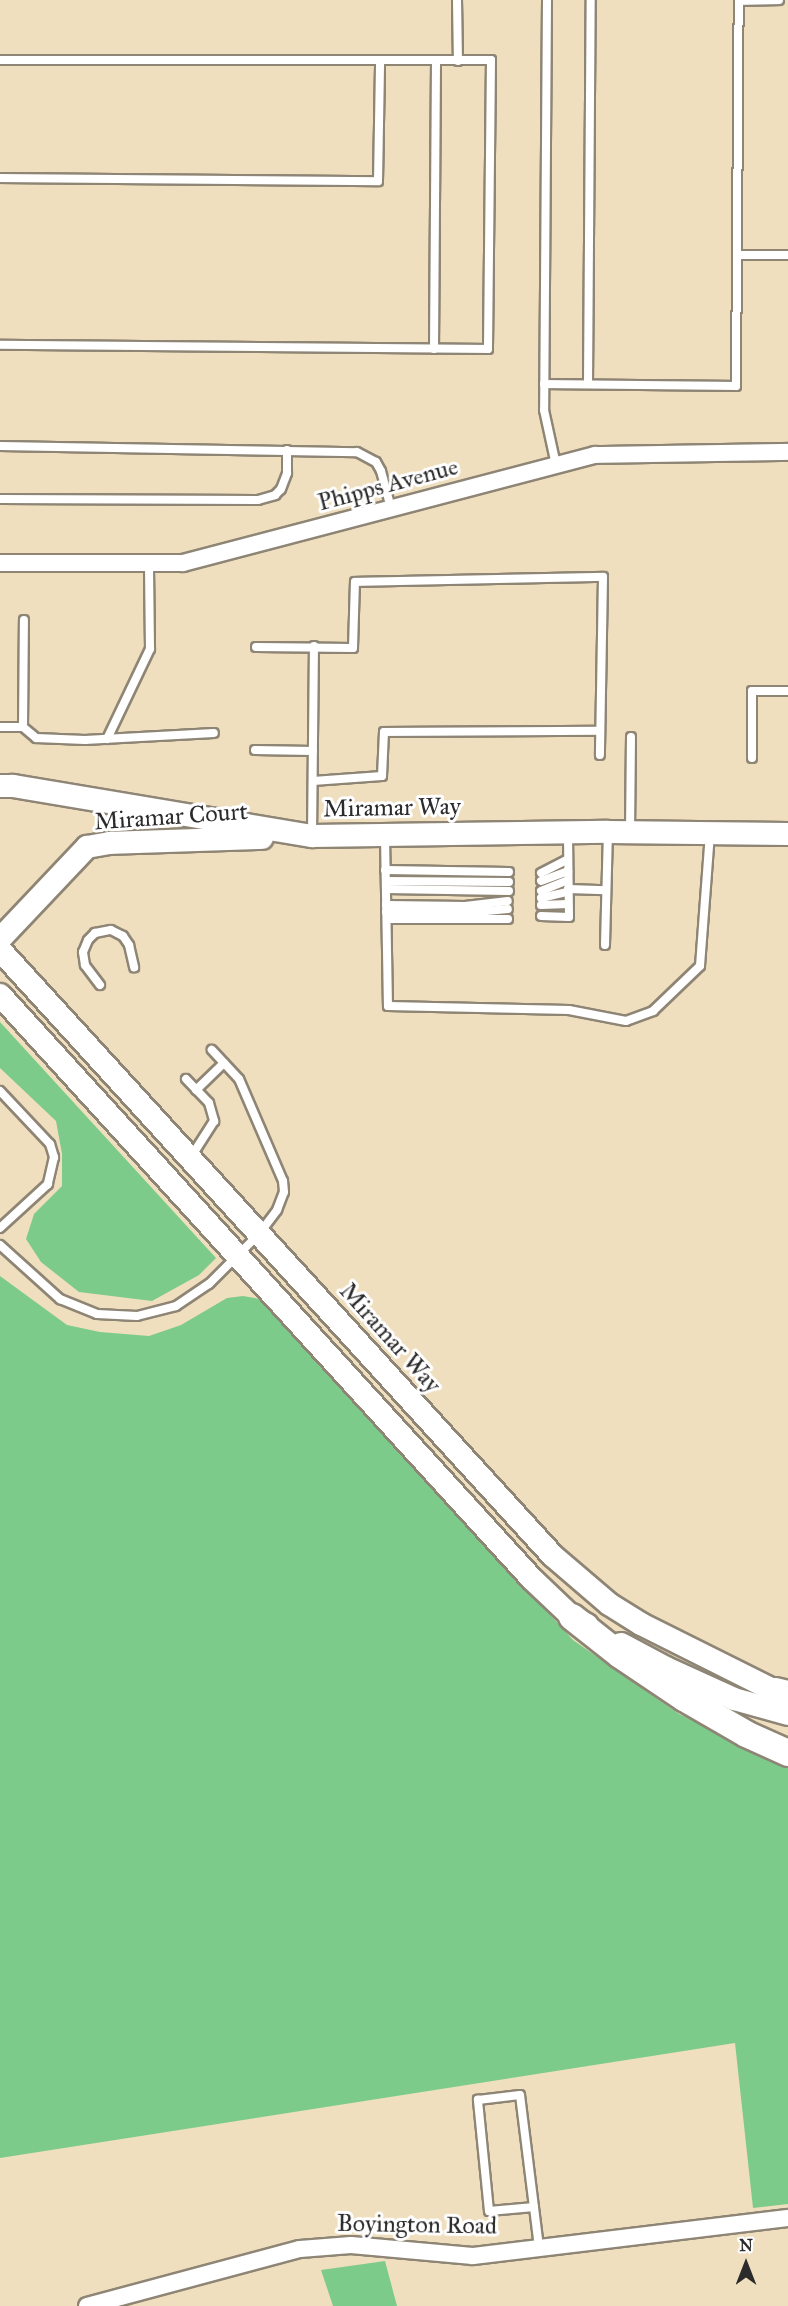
<!DOCTYPE html>
<style>
body{margin:0}
#map{position:relative;width:788px;height:2306px;overflow:hidden;background:#f0dfbf;font-family:"IM FELL Great Primer",serif}
div>[style]{position:absolute}
.green>*{inset:0;background:#7dcb8b}
.roads{filter:drop-shadow(2px 0 #8e8575) drop-shadow(-2px 0 #8e8575) drop-shadow(0 2px #8e8575) drop-shadow(0 -2px #8e8575)}
.lane>*{height:8px;margin:-4px;padding:0 4px;transform-origin:4px;border-radius:4px;background:#fff}
.street>*{height:16px;margin:-8px;padding:0 8px;transform-origin:8px;border-radius:8px;background:#fff}
.secondary>*{height:22px;margin:-11px;padding:0 11px;transform-origin:11px;border-radius:11px;background:#fff}
.primary>*{height:26px;margin:-13px;padding:0 13px;transform-origin:13px;border-radius:13px;background:#fff}
span{translate:-50% -50%;white-space:nowrap;text-align:center;line-height:1.15;-webkit-text-stroke:6px #fff;paint-order:stroke}
.street-label{font-size:24px;color:#2b2b2b}
.north{position:absolute;left:716px;top:2234px;width:60px;height:60px;-webkit-text-stroke:4px #fff;paint-order:stroke;rotate:0deg;font-size:16px;font-weight:700;line-height:24px;text-align:center;color:#2b2b2b}
.north::after{content:'';display:block;margin:auto;width:21px;height:27px;background:#2b2b2b;clip-path:polygon(50% 0,100% 100%,50% 72%,0 100%)}
</style>
<div id="map">
<div class="green">
<div style="clip-path:polygon(0 1022px,216px 1258px,199px 1275px,152px 1301px,79px 1292px,41px 1262px,26px 1239px,34px 1214px,62px 1186px,62px 1154px,56px 1121px,0 1068px)"></div>
<div style="clip-path:polygon(0 1276px,67px 1325px,100px 1332px,149px 1336px,181px 1325px,227px 1298px,243px 1296px,265px 1300px,573px 1640px,679px 1714px,788px 1761px,788px 2204px,753px 2208px,735px 2043px,0 2158px)"></div>
<div style="clip-path:polygon(385px 2261px,397px 2306px,333px 2306px,321px 2270px)"></div>
</div>
<div class="roads">
<div class="lane">
<div style="left:457px;top:0;width:61px;rotate:89.1deg"></div>
<div style="left:547px;top:0;width:410px;rotate:90.4deg"></div>
<div style="left:544px;top:410px;width:56px;rotate:77.7deg"></div>
<div style="left:739px;top:1px;width:40px;rotate:-1.4deg"></div>
<div style="left:0;top:60px;width:491px"></div>
<div style="left:491px;top:60px;width:289px;rotate:90.6deg"></div>
<div style="left:488px;top:349px;width:488px;rotate:-179.5deg"></div>
<div style="left:0;top:178px;width:378px;rotate:0.5deg"></div>
<div style="left:378px;top:181px;width:120px;rotate:-89deg"></div>
<div style="left:737px;top:255px;width:51px"></div>
<div style="left:434px;top:349px;width:288px;rotate:-89.6deg"></div>
<div style="left:544px;top:384px;width:192px;rotate:0.6deg"></div>
<div style="left:736px;top:386px;width:386px;rotate:-89.6deg"></div>
<div style="left:588px;top:384px;width:384px;rotate:-89.6deg"></div>
<div style="left:0;top:446px;width:357px;rotate:1deg"></div>
<div style="left:357px;top:452px;width:21px;rotate:28deg"></div>
<div style="left:376px;top:462px;width:10px;rotate:61deg"></div>
<div style="left:381px;top:471px;width:39px;rotate:75deg"></div>
<div style="left:0;top:499px;width:258px;rotate:0.2deg"></div>
<div style="left:258px;top:500px;width:18px;rotate:-16deg"></div>
<div style="left:275px;top:495px;width:8px;rotate:-45deg"></div>
<div style="left:281px;top:489px;width:17px;rotate:-69deg"></div>
<div style="left:287px;top:473px;width:23px;rotate:-90deg"></div>
<div style="left:256px;top:647px;width:97px;rotate:0.6deg"></div>
<div style="left:353px;top:648px;width:66px;rotate:-88.3deg"></div>
<div style="left:355px;top:582px;width:248px;rotate:-1.2deg"></div>
<div style="left:603px;top:577px;width:178px;rotate:91deg"></div>
<div style="left:0;top:727px;width:23px"></div>
<div style="left:23px;top:727px;width:17px;rotate:40deg"></div>
<div style="left:36px;top:738px;width:49px;rotate:2.3deg"></div>
<div style="left:85px;top:740px;width:129px;rotate:-3.1deg"></div>
<div style="left:23px;top:727px;width:107px;rotate:-89.5deg"></div>
<div style="left:107px;top:739px;width:100px;rotate:-64.5deg"></div>
<div style="left:150px;top:649px;width:86px;rotate:-90.7deg"></div>
<div style="left:255px;top:750px;width:58px;rotate:1deg"></div>
<div style="left:752px;top:758px;width:67px;rotate:-90deg"></div>
<div style="left:752px;top:691px;width:36px"></div>
<div style="left:313px;top:781px;width:69px;rotate:-4.1deg"></div>
<div style="left:382px;top:776px;width:44px;rotate:-87.4deg"></div>
<div style="left:384px;top:732px;width:216px;rotate:-0.3deg"></div>
<div style="left:630px;top:832px;width:95px;rotate:-89.4deg"></div>
<div style="left:312px;top:835px;width:189px;rotate:-89.4deg"></div>
<div style="left:385px;top:836px;width:170px;rotate:89deg"></div>
<div style="left:388px;top:1006px;width:181px;rotate:1.3deg"></div>
<div style="left:569px;top:1010px;width:58px;rotate:10.9deg"></div>
<div style="left:626px;top:1021px;width:29px;rotate:-20deg"></div>
<div style="left:653px;top:1011px;width:65px;rotate:-43.8deg"></div>
<div style="left:700px;top:966px;width:132px;rotate:-85.7deg"></div>
<div style="left:385px;top:870px;width:124px;rotate:0.9deg"></div>
<div style="left:541px;top:873px;width:30px;rotate:-27deg"></div>
<div style="left:386px;top:881px;width:123px;rotate:0.5deg"></div>
<div style="left:541px;top:881px;width:29px;rotate:-20deg"></div>
<div style="left:386px;top:889px;width:123px;rotate:0.9deg"></div>
<div style="left:568px;top:889px;width:38px;rotate:2deg"></div>
<div style="left:541px;top:891px;width:29px;rotate:-22deg"></div>
<div style="left:541px;top:898px;width:28px;rotate:-13deg"></div>
<div style="left:386px;top:905px;width:79px;rotate:0.7deg"></div>
<div style="left:465px;top:906px;width:43px;rotate:-6.6deg"></div>
<div style="left:541px;top:905px;width:27px;rotate:-2deg"></div>
<div style="left:386px;top:912px;width:79px;rotate:0.7deg"></div>
<div style="left:465px;top:913px;width:43px;rotate:-5.3deg"></div>
<div style="left:541px;top:916px;width:28px;rotate:2deg"></div>
<div style="left:569px;top:917px;width:84px;rotate:-90.7deg"></div>
<div style="left:387px;top:919px;width:121px"></div>
<div style="left:605px;top:945px;width:113px;rotate:-88.5deg"></div>
<div style="left:100px;top:985px;width:25px;rotate:-127deg"></div>
<div style="left:85px;top:965px;width:13px;rotate:-99deg"></div>
<div style="left:83px;top:952px;width:13px;rotate:-67deg"></div>
<div style="left:88px;top:940px;width:10px;rotate:-45deg"></div>
<div style="left:95px;top:933px;width:16px;rotate:-11deg"></div>
<div style="left:111px;top:930px;width:13px;rotate:27deg"></div>
<div style="left:123px;top:936px;width:11px;rotate:56deg"></div>
<div style="left:129px;top:945px;width:23px;rotate:77deg"></div>
<div style="left:186px;top:1079px;width:33px;rotate:46deg"></div>
<div style="left:209px;top:1103px;width:19px;rotate:74deg"></div>
<div style="left:214px;top:1121px;width:43px;rotate:122.6deg"></div>
<div style="left:196px;top:1090px;width:39px;rotate:-44deg"></div>
<div style="left:0;top:1091px;width:73px;rotate:46.7deg"></div>
<div style="left:50px;top:1144px;width:14px;rotate:73deg"></div>
<div style="left:54px;top:1157px;width:28px;rotate:103deg"></div>
<div style="left:48px;top:1184px;width:65px;rotate:137.5deg"></div>
<div style="left:0;top:1245px;width:81px;rotate:42deg"></div>
<div style="left:60px;top:1299px;width:40px;rotate:22deg"></div>
<div style="left:97px;top:1314px;width:40px;rotate:2.9deg"></div>
<div style="left:137px;top:1316px;width:40px;rotate:-14.4deg"></div>
<div style="left:176px;top:1306px;width:40px;rotate:-34deg"></div>
<div style="left:209px;top:1284px;width:71px;rotate:-45deg"></div>
<div style="left:259px;top:1234px;width:30px;rotate:-53deg"></div>
<div style="left:277px;top:1210px;width:19px;rotate:-69deg"></div>
<div style="left:284px;top:1192px;width:11px;rotate:-95deg"></div>
<div style="left:283px;top:1181px;width:111px;rotate:-113.3deg"></div>
<div style="left:239px;top:1079px;width:40px;rotate:-133deg"></div>
<div style="left:534px;top:2207px;width:45px;rotate:174.9deg"></div>
<div style="left:489px;top:2211px;width:112px;rotate:-95.7deg"></div>
<div style="left:478px;top:2100px;width:42px;rotate:-6.8deg"></div>
<div style="left:520px;top:2095px;width:154px;rotate:82.9deg"></div>
</div>
<div class="street">
<div style="left:0;top:563px;width:183px"></div>
<div style="left:183px;top:563px;width:426px;rotate:-14.7deg"></div>
<div style="left:595px;top:455px;width:193px;rotate:-0.9deg"></div>
<div style="left:87px;top:2306px;width:220px;rotate:-15deg"></div>
<div style="left:300px;top:2249px;width:51px;rotate:-4.5deg"></div>
<div style="left:351px;top:2245px;width:122px;rotate:5.2deg"></div>
<div style="left:473px;top:2256px;width:317px;rotate:-6.9deg"></div>
</div>
<div class="secondary">
<div style="left:0;top:786px;width:13px"></div>
<div style="left:13px;top:786px;width:303px;rotate:9.5deg"></div>
<div style="left:312px;top:836px;width:296px;rotate:-0.8deg"></div>
<div style="left:608px;top:832px;width:180px;rotate:0.6deg"></div>
<div style="left:0;top:939px;width:127px;rotate:-46.6deg"></div>
<div style="left:87px;top:847px;width:23px;rotate:-10deg"></div>
<div style="left:110px;top:843px;width:152px;rotate:-1.9deg"></div>
<div style="left:0;top:950px;width:820px;rotate:47.62deg"></div>
<div style="left:553px;top:1556px;width:74px;rotate:40.6deg"></div>
<div style="left:609px;top:1604px;width:38px;rotate:32deg"></div>
<div style="left:641px;top:1624px;width:150px;rotate:26.6deg"></div>
<div style="left:775px;top:1691px;width:16px;rotate:38deg"></div>
<div style="left:0;top:995px;width:790px;rotate:47.67deg"></div>
<div style="left:532px;top:1579px;width:55px;rotate:43.5deg"></div>
<div style="left:572px;top:1617px;width:17px;rotate:28deg"></div>
<div style="left:621px;top:1644px;width:51px;rotate:28.1deg"></div>
<div style="left:666px;top:1668px;width:75px;rotate:24.5deg"></div>
<div style="left:734px;top:1699px;width:56px;rotate:15.5deg"></div>
</div>
<div class="primary">
<div style="left:572px;top:1617px;width:61px;rotate:38.4deg"></div>
<div style="left:620px;top:1655px;width:77px;rotate:33.9deg"></div>
<div style="left:684px;top:1698px;width:72px;rotate:30.1deg"></div>
<div style="left:746px;top:1734px;width:46px;rotate:24.3deg"></div>
<div style="left:775px;top:1691px;width:13px;rotate:13deg"></div>
</div>
</div>
<div class="street-label">
<span style="left:388px;top:485px;rotate:-15deg">Phipps Avenue</span>
<span style="left:392px;top:808px;rotate:-1deg">Miramar Way</span>
<span style="left:171px;top:817px;rotate:-4deg">Miramar Court</span>
<span style="left:390px;top:1338px;rotate:48deg">Miramar Way</span>
<span style="left:417px;top:2225px;rotate:1deg">Boyington Road</span>
</div>
<div class="north">N</div>
</div>
